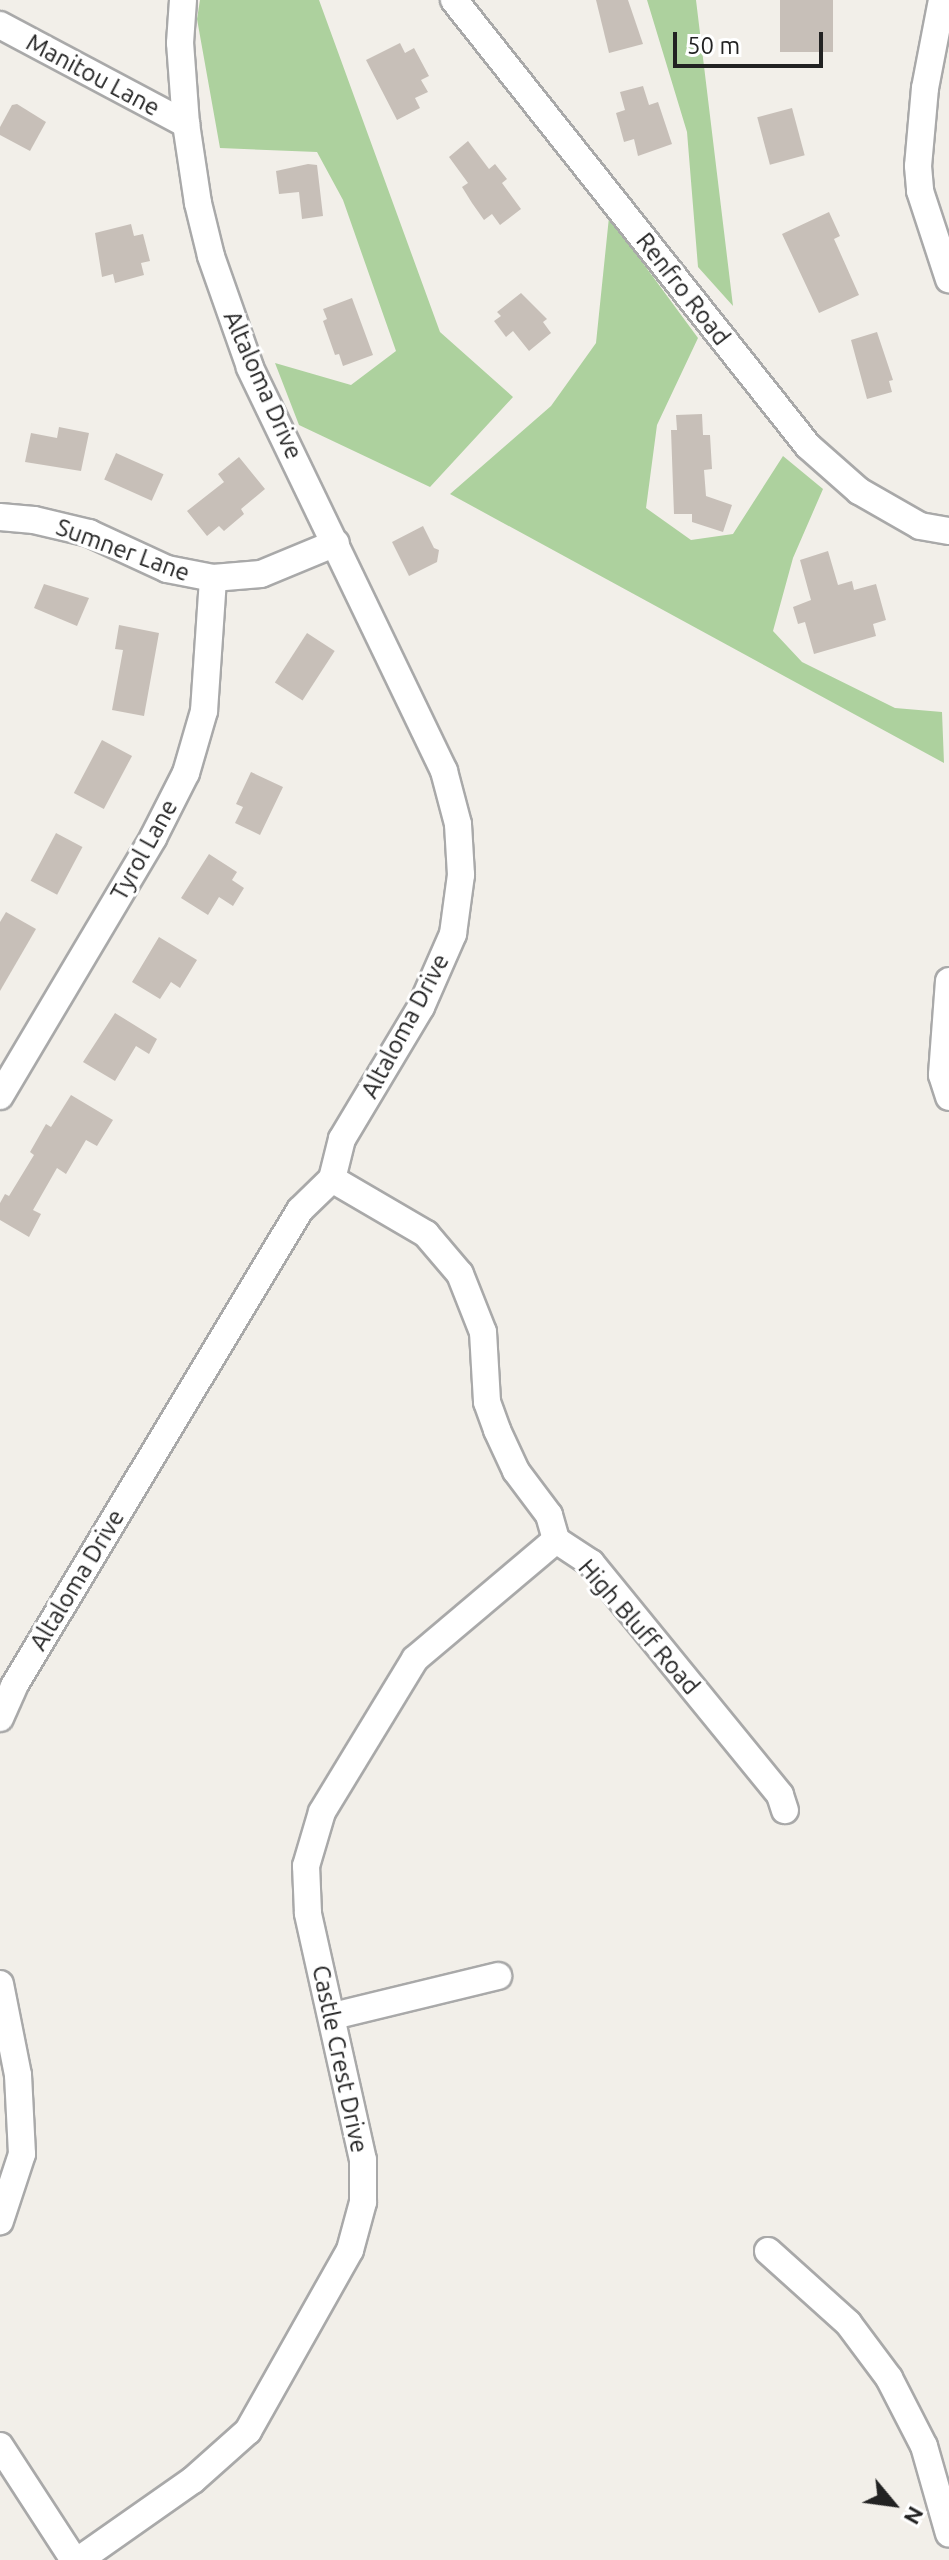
<!DOCTYPE html>
<style>
body{margin:0}
#map{position:relative;width:949px;height:2560px;overflow:hidden;background:#f2efe9;font-family:Ubuntu,sans-serif}
div>[style]{position:absolute}
.forest>*{inset:0;background:#add19e}
.building>*{inset:0;background:#c7bfb8;transform-origin:0 0}
.roads{filter:drop-shadow(2px 0 #a9a9a9) drop-shadow(-2px 0 #a9a9a9) drop-shadow(0 2px #a9a9a9) drop-shadow(0 -2px #a9a9a9)}
.minor>*{height:26px;margin:-13px;padding:0 13px;transform-origin:13px;border-radius:13px;background:#fff}
span{translate:-50% -50%;white-space:nowrap;text-align:center;line-height:1.15;-webkit-text-stroke:6px #fff;paint-order:stroke}
.street-label{font-size:24px;color:#222}
.north{position:absolute;left:853px;top:2464px;width:80px;height:80px;-webkit-text-stroke:6px #fff;paint-order:stroke;rotate:119deg;font-size:22px;font-weight:700;line-height:32px;text-align:center;color:#222}
.north::after{content:'';display:block;margin:auto;width:28px;height:36px;background:#222;clip-path:polygon(50% 0,100% 100%,50% 72%,0 100%)}
.scale{position:absolute;left:673px;top:32px;width:150px;height:36px;box-sizing:border-box;border:4px solid #222;border-top:0;padding-left:10px;font-size:24px;line-height:28px;white-space:nowrap;color:#222;-webkit-text-stroke:6px #fff;paint-order:stroke}
</style>
<div id="map">
<div class="forest">
<div style="clip-path:polygon(200px 0,319px 0,440px 332px,513px 397px,430px 487px,299px 425px,275px 363px,351px 385px,396px 351px,343px 200px,317px 152px,220px 148px,197px 19px)"></div>
<div style="clip-path:polygon(647px 0,696px 0,733px 306px,698px 267px,687px 132px)"></div>
<div style="clip-path:polygon(609px 217px,698px 338px,657px 425px,646px 508px,691px 540px,733px 534px,783px 456px,823px 489px,793px 558px,773px 631px,802px 662px,895px 708px,942px 712px,944px 763px,450px 494px,551px 406px,596px 343px)"></div>
</div>
<div class="building">
<div style="clip-path:polygon(596px 0,628px 0,643px 44px,609px 53px)"></div>
<div style="left:780px;top:0;width:53px;height:52px"></div>
<div style="clip-path:polygon(400px 43px,405px 53px,414px 48px,429px 76px,421px 80px,428px 92px,415px 98px,420px 108px,397px 120px,366px 60px)"></div>
<div style="clip-path:polygon(643px 86px,649px 105px,658px 102px,672px 144px,638px 156px,634px 139px,624px 142px,616px 113px,625px 110px,620px 92px)"></div>
<div style="clip-path:polygon(17px 104px,46px 122px,30px 151px,0 135px,0 127px,12px 105px)"></div>
<div style="left:792px;top:108px;width:49px;height:36px;rotate:75deg"></div>
<div style="clip-path:polygon(468px 141px,489px 169px,495px 164px,507px 179px,502px 183px,521px 209px,500px 225px,492px 214px,484px 220px,472px 203px,462px 187px,468px 183px,449px 157px)"></div>
<div style="clip-path:polygon(308px 164px,317px 165px,323px 216px,302px 219px,299px 192px,279px 194px,276px 171px)"></div>
<div style="clip-path:polygon(829px 212px,840px 236px,834px 239px,859px 295px,819px 313px,782px 234px)"></div>
<div style="clip-path:polygon(131px 224px,134px 236px,143px 234px,150px 261px,141px 263px,144px 275px,115px 283px,113px 274px,102px 277px,95px 233px)"></div>
<div style="clip-path:polygon(521px 293px,547px 319px,543px 322px,551px 333px,529px 351px,513px 331px,506px 337px,494px 321px,501px 316px,497px 312px)"></div>
<div style="clip-path:polygon(352px 298px,373px 355px,343px 366px,339px 354px,335px 355px,323px 321px,327px 319px,323px 309px)"></div>
<div style="clip-path:polygon(877px 332px,893px 380px,889px 381px,892px 392px,867px 399px,851px 340px)"></div>
<div style="clip-path:polygon(702px 414px,703px 435px,710px 435px,712px 469px,704px 470px,706px 496px,732px 505px,723px 532px,692px 522px,692px 514px,674px 514px,671px 430px,677px 430px,676px 415px)"></div>
<div style="clip-path:polygon(59px 427px,89px 433px,81px 471px,25px 462px,31px 433px,57px 438px)"></div>
<div style="left:116px;top:453px;width:52px;height:29px;rotate:24deg"></div>
<div style="clip-path:polygon(239px 457px,265px 489px,241px 509px,244px 514px,224px 531px,219px 526px,207px 536px,187px 511px,224px 482px,218px 474px)"></div>
<div style="clip-path:polygon(423px 526px,434px 548px,439px 550px,437px 562px,409px 576px,392px 542px)"></div>
<div style="clip-path:polygon(828px 551px,838px 585px,852px 581px,854px 590px,876px 584px,886px 620px,873px 624px,876px 636px,814px 654px,805px 622px,798px 624px,793px 607px,811px 600px,800px 560px)"></div>
<div style="clip-path:polygon(44px 584px,89px 598px,77px 626px,34px 608px)"></div>
<div style="clip-path:polygon(119px 625px,159px 633px,144px 716px,112px 710px,123px 650px,115px 649px)"></div>
<div style="left:307px;top:633px;width:33px;height:59px;rotate:33deg"></div>
<div style="left:102px;top:740px;width:34px;height:60px;rotate:28deg"></div>
<div style="clip-path:polygon(251px 772px,283px 787px,260px 835px,235px 823px,243px 807px,236px 804px)"></div>
<div style="left:56px;top:833px;width:30px;height:54px;rotate:28deg"></div>
<div style="clip-path:polygon(209px 854px,237px 872px,232px 880px,244px 888px,233px 906px,219px 897px,208px 915px,181px 898px)"></div>
<div style="clip-path:polygon(6px 912px,36px 929px,0 991px,0 922px)"></div>
<div style="clip-path:polygon(159px 937px,197px 960px,180px 988px,171px 982px,160px 999px,132px 982px)"></div>
<div style="clip-path:polygon(115px 1013px,157px 1039px,149px 1054px,136px 1046px,115px 1081px,83px 1062px)"></div>
<div style="clip-path:polygon(71px 1095px,113px 1120px,97px 1146px,86px 1140px,66px 1174px,57px 1168px,33px 1210px,41px 1214px,29px 1237px,0 1220px,0 1203px,5px 1194px,9px 1196px,34px 1155px,30px 1152px,46px 1124px,51px 1127px)"></div>
</div>
<div class="roads">
<div class="minor">
<div style="left:454px;top:0;width:569px;rotate:51.56deg"></div>
<div style="left:808px;top:446px;width:68px;rotate:41.4deg"></div>
<div style="left:859px;top:491px;width:70px;rotate:29.8deg"></div>
<div style="left:920px;top:526px;width:29px;rotate:10deg"></div>
<div style="left:942px;top:0;width:90px;rotate:100.9deg"></div>
<div style="left:925px;top:88px;width:78px;rotate:95.1deg"></div>
<div style="left:918px;top:166px;width:25px;rotate:85deg"></div>
<div style="left:920px;top:191px;width:93px;rotate:71.8deg"></div>
<div style="left:0;top:25px;width:211px;rotate:28deg"></div>
<div style="left:0;top:517px;width:34px;rotate:5deg"></div>
<div style="left:34px;top:520px;width:57px;rotate:13.3deg"></div>
<div style="left:89px;top:533px;width:86px;rotate:24.8deg"></div>
<div style="left:167px;top:569px;width:47px;rotate:11.1deg"></div>
<div style="left:213px;top:578px;width:48px;rotate:-4.8deg"></div>
<div style="left:261px;top:574px;width:81px;rotate:-22.5deg"></div>
<div style="left:949px;top:981px;width:94px;rotate:94.3deg"></div>
<div style="left:942px;top:1075px;width:23px;rotate:72deg"></div>
<div style="left:0;top:1096px;width:300px;rotate:-59.3deg"></div>
<div style="left:153px;top:838px;width:73px;rotate:-63.1deg"></div>
<div style="left:186px;top:773px;width:65px;rotate:-73.8deg"></div>
<div style="left:204px;top:711px;width:133px;rotate:-86.1deg"></div>
<div style="left:332px;top:1179px;width:109px;rotate:30.3deg"></div>
<div style="left:426px;top:1234px;width:52px;rotate:49.6deg"></div>
<div style="left:460px;top:1274px;width:62px;rotate:68.4deg"></div>
<div style="left:483px;top:1332px;width:70px;rotate:86.7deg"></div>
<div style="left:487px;top:1402px;width:30px;rotate:70deg"></div>
<div style="left:497px;top:1430px;width:45px;rotate:65.1deg"></div>
<div style="left:516px;top:1471px;width:55px;rotate:53.1deg"></div>
<div style="left:549px;top:1515px;width:26px;rotate:74deg"></div>
<div style="left:556px;top:1540px;width:42px;rotate:33.3deg"></div>
<div style="left:591px;top:1563px;width:299px;rotate:50.8deg"></div>
<div style="left:780px;top:1795px;width:16px;rotate:72deg"></div>
<div style="left:0;top:1718px;width:35px;rotate:-66deg"></div>
<div style="left:14px;top:1686px;width:555px;rotate:-59deg"></div>
<div style="left:300px;top:1210px;width:45px;rotate:-44.1deg"></div>
<div style="left:332px;top:1179px;width:41px;rotate:-76deg"></div>
<div style="left:342px;top:1139px;width:154px;rotate:-59.1deg"></div>
<div style="left:421px;top:1007px;width:80px;rotate:-66.3deg"></div>
<div style="left:453px;top:934px;width:60px;rotate:-82.3deg"></div>
<div style="left:461px;top:875px;width:51px;rotate:-93.4deg"></div>
<div style="left:458px;top:824px;width:55px;rotate:-104.8deg"></div>
<div style="left:444px;top:771px;width:448px;rotate:-115.7deg"></div>
<div style="left:250px;top:367px;width:118px;rotate:-109.4deg"></div>
<div style="left:211px;top:256px;width:55px;rotate:-103.8deg"></div>
<div style="left:198px;top:203px;width:80px;rotate:-98.6deg"></div>
<div style="left:186px;top:124px;width:81px;rotate:-94.2deg"></div>
<div style="left:180px;top:43px;width:43px;rotate:-86deg"></div>
<div style="left:0;top:1984px;width:93px;rotate:78.8deg"></div>
<div style="left:18px;top:2075px;width:79px;rotate:87.1deg"></div>
<div style="left:22px;top:2154px;width:71px;rotate:108.2deg"></div>
<div style="left:333px;top:2016px;width:170px;rotate:-13.6deg"></div>
<div style="left:768px;top:2251px;width:108px;rotate:42deg"></div>
<div style="left:848px;top:2323px;width:69px;rotate:53.3deg"></div>
<div style="left:889px;top:2378px;width:76px;rotate:62.8deg"></div>
<div style="left:924px;top:2446px;width:91px;rotate:74.1deg"></div>
<div style="left:0;top:2446px;width:136px;rotate:57deg"></div>
<div style="left:79px;top:2560px;width:139px;rotate:-35.1deg"></div>
<div style="left:193px;top:2480px;width:74px;rotate:-41.7deg"></div>
<div style="left:248px;top:2431px;width:208px;rotate:-60.6deg"></div>
<div style="left:350px;top:2250px;width:50px;rotate:-74.8deg"></div>
<div style="left:363px;top:2202px;width:42px;rotate:-90deg"></div>
<div style="left:363px;top:2160px;width:253px;rotate:-102.6deg"></div>
<div style="left:308px;top:1913px;width:47px;rotate:-92.4deg"></div>
<div style="left:306px;top:1866px;width:56px;rotate:-73.5deg"></div>
<div style="left:322px;top:1812px;width:179px;rotate:-58.7deg"></div>
<div style="left:415px;top:1659px;width:185px;rotate:-40.2deg"></div>
</div>
</div>
<div class="street-label">
<span style="left:93px;top:75px;rotate:28deg">Manitou Lane</span>
<span style="left:683px;top:289px;rotate:52deg">Renfro Road</span>
<span style="left:263px;top:385px;rotate:66deg">Altaloma Drive</span>
<span style="left:123px;top:550px;rotate:20deg">Sumner Lane</span>
<span style="left:144px;top:850px;rotate:-61deg">Tyrol Lane</span>
<span style="left:405px;top:1026px;rotate:-62deg">Altaloma Drive</span>
<span style="left:77px;top:1580px;rotate:-59deg">Altaloma Drive</span>
<span style="left:639px;top:1627px;rotate:49deg">High Bluff Road</span>
<span style="left:340px;top:2059px;rotate:78deg">Castle Crest Drive</span>
</div>
<div class="north">N</div>
<div class="scale">50 m</div>
</div>
